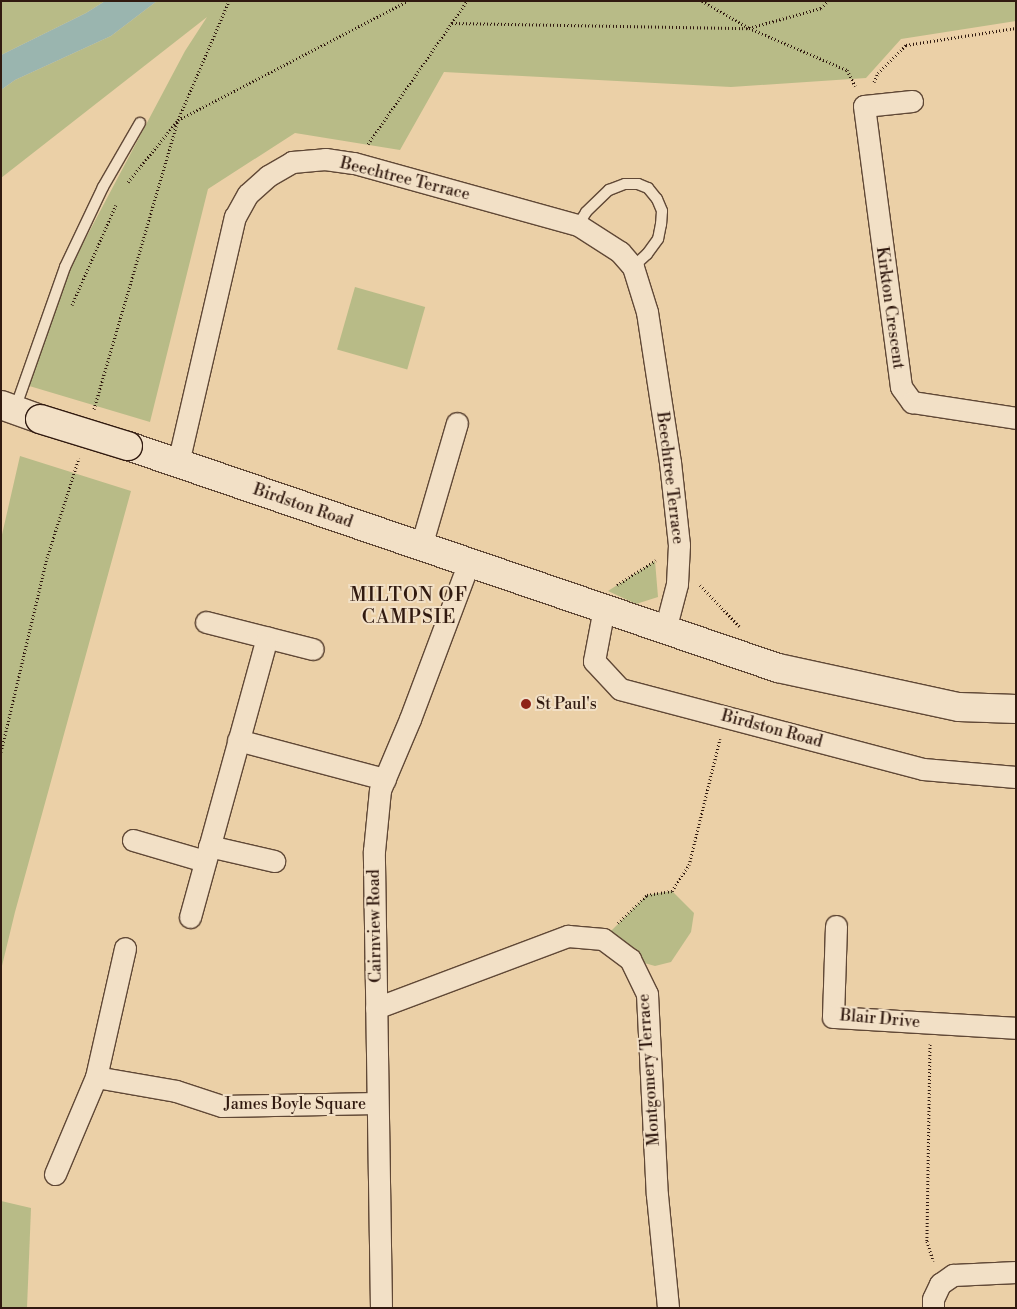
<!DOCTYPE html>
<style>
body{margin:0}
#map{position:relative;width:1017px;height:1309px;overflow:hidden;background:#ebd0a7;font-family:"Libre Bodoni",serif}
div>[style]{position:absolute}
.green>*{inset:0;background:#b8bb87;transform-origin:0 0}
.water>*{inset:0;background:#9ab5af}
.path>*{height:3px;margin-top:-1.5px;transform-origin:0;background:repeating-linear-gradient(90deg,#311a10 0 1px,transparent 0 3.5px)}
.roads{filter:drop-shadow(1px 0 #604836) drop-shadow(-1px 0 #604836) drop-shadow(0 1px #604836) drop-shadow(0 -1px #604836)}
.service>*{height:10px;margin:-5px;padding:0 5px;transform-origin:5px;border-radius:5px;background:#f2e0c6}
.minor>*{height:21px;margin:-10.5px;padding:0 10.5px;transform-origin:10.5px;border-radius:10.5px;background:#f2e0c6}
.secondary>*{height:28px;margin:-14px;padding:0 14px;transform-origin:14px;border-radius:14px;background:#f2e0c6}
.bridges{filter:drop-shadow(1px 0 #311a10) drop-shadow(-1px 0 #311a10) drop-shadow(0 1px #311a10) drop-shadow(0 -1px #311a10)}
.secondary-bridge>*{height:28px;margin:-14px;padding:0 14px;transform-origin:14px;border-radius:14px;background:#f2e0c6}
.dots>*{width:14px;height:14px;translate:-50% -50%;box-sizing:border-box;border:2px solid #f2e0c6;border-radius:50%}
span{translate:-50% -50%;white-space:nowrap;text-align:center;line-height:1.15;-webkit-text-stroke:4px #f2e0c6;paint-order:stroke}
.street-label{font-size:16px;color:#311a10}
.poi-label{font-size:16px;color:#311a10}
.left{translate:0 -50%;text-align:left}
.quarter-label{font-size:19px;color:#311a10;letter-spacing:1px}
.frame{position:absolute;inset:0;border:2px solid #311a10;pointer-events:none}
</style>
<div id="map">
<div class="green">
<div style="clip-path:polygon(1px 1px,105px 1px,86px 13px,1px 55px)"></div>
<div style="clip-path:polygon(157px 1px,1016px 1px,1016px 21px,901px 39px,866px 78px,731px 87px,444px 72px,400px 150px,295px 133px,208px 189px,150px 422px,26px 385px,71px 266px,185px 51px,207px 17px,1px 178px,1px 90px,15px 80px,111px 36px)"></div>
<div style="left:355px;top:287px;width:73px;height:65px;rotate:16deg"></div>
<div style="clip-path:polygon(20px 456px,131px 491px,15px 912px,1px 970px,1px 539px)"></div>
<div style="clip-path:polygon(655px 561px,658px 597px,636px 604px,608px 591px)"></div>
<div style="clip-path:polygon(672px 891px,694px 913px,691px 932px,671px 962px,655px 966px,630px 959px,603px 939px,647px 895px)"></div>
<div style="clip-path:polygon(1px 1201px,31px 1208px,27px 1308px,1px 1308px)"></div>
</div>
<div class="water">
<div style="clip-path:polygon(105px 1px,157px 1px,111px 36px,15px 80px,1px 90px,1px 55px,86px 13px)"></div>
</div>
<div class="path">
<div style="left:702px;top:1px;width:54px;rotate:29.9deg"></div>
<div style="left:749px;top:28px;width:75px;rotate:-15.5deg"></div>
<div style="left:821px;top:8px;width:10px;rotate:-45deg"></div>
<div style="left:452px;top:23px;width:297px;rotate:1deg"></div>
<div style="left:749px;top:28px;width:107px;rotate:23.2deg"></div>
<div style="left:847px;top:70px;width:18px;rotate:63deg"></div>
<div style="left:874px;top:82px;width:10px;rotate:-66deg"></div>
<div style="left:878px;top:73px;width:40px;rotate:-45deg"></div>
<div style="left:906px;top:45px;width:111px;rotate:-8.8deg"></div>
<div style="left:368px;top:144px;width:174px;rotate:-55.3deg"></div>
<div style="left:128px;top:182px;width:80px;rotate:-51.1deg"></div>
<div style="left:178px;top:120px;width:259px;rotate:-27.4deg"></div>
<div style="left:72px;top:305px;width:109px;rotate:-66.3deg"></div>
<div style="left:94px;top:409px;width:301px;rotate:-73.8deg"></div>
<div style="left:178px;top:120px;width:129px;rotate:-66.8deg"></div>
<div style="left:617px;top:585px;width:46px;rotate:-32.7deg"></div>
<div style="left:700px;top:585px;width:57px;rotate:46.4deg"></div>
<div style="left:1px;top:752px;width:199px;rotate:-76.7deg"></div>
<div style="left:47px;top:558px;width:105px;rotate:-72.3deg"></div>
<div style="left:618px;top:923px;width:40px;rotate:-44deg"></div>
<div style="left:647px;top:895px;width:25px;rotate:-9deg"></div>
<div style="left:672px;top:891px;width:31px;rotate:-57deg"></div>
<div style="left:689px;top:865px;width:130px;rotate:-76.2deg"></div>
<div style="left:930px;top:1044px;width:197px;rotate:90.9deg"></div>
<div style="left:927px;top:1241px;width:21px;rotate:73deg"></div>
</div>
<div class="roads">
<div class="service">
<div style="left:578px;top:225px;width:15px;rotate:-58deg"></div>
<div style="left:586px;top:212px;width:32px;rotate:-44deg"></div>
<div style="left:609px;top:190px;width:17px;rotate:-21deg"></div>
<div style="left:625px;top:184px;width:13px"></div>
<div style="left:638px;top:184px;width:11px;rotate:22deg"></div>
<div style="left:648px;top:188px;width:14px;rotate:51deg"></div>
<div style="left:657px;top:199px;width:13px;rotate:67deg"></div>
<div style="left:662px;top:211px;width:13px;rotate:94deg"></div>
<div style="left:661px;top:224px;width:15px;rotate:101deg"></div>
<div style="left:658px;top:239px;width:19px;rotate:126deg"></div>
<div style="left:647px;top:254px;width:19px;rotate:137deg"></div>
<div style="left:15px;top:409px;width:151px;rotate:-70.6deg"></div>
<div style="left:65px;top:267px;width:89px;rotate:-64.6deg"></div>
<div style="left:103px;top:187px;width:74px;rotate:-60deg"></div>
</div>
<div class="minor">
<div style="left:912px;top:101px;width:48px;rotate:174.1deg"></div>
<div style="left:864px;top:106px;width:283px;rotate:82.5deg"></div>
<div style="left:901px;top:387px;width:19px;rotate:54deg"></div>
<div style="left:912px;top:402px;width:105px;rotate:8.7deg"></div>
<div style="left:178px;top:463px;width:253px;rotate:-77deg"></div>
<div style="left:235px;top:217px;width:26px;rotate:-61deg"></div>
<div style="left:248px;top:194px;width:27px;rotate:-42deg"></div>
<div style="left:268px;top:176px;width:28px;rotate:-30deg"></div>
<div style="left:292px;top:162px;width:33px;rotate:-5deg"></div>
<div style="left:325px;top:159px;width:29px;rotate:8deg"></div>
<div style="left:354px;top:163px;width:232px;rotate:15.5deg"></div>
<div style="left:578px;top:225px;width:50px;rotate:32.7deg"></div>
<div style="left:620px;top:252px;width:20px;rotate:49deg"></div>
<div style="left:633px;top:267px;width:47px;rotate:72.7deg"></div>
<div style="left:647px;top:312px;width:152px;rotate:81.3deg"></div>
<div style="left:670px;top:462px;width:83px;rotate:83.8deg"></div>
<div style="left:679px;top:545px;width:39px;rotate:93deg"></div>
<div style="left:677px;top:584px;width:48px;rotate:104.6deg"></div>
<div style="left:421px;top:546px;width:128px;rotate:-73.7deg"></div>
<div style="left:604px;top:608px;width:54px;rotate:100.7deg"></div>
<div style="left:594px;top:661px;width:38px;rotate:47deg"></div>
<div style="left:620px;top:689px;width:313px;rotate:14.8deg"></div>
<div style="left:923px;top:769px;width:93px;rotate:4.9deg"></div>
<div style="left:206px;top:622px;width:110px;rotate:14.2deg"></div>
<div style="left:238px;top:740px;width:152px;rotate:14.9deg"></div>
<div style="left:133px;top:840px;width:75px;rotate:16.3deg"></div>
<div style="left:209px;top:846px;width:67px;rotate:13deg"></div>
<div style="left:190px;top:917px;width:290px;rotate:-74.6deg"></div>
<div style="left:836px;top:926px;width:91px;rotate:91.9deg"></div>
<div style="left:833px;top:1017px;width:183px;rotate:3.4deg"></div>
<div style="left:376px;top:1008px;width:205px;rotate:-20.6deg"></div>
<div style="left:568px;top:936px;width:35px;rotate:5deg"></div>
<div style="left:603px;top:939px;width:34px;rotate:37deg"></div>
<div style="left:630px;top:959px;width:39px;rotate:64deg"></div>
<div style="left:647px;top:994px;width:201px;rotate:87.2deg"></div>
<div style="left:657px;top:1195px;width:114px;rotate:84.4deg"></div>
<div style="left:96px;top:1077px;width:81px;rotate:9.9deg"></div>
<div style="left:176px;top:1091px;width:48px;rotate:18.1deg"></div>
<div style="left:222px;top:1106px;width:155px;rotate:-1.1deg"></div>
<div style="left:55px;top:1174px;width:105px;rotate:-67.1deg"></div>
<div style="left:96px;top:1077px;width:132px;rotate:-77.3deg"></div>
<div style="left:381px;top:1308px;width:457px;rotate:-90.9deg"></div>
<div style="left:374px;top:851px;width:61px;rotate:-84.4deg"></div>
<div style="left:380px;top:790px;width:77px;rotate:-67.1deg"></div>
<div style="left:410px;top:719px;width:168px;rotate:-69.4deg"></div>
<div style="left:933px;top:1308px;width:9px;rotate:-90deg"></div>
<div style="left:933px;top:1299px;width:17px;rotate:-65deg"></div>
<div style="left:940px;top:1284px;width:16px;rotate:-35deg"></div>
<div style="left:953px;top:1275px;width:63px;rotate:-2.7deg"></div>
</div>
<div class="secondary">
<div style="left:1px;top:405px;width:41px;rotate:19.7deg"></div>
<div style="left:128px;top:446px;width:687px;rotate:18.86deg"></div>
<div style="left:778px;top:668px;width:185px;rotate:12.2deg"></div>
<div style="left:959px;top:707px;width:57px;rotate:2deg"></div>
</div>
</div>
<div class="bridges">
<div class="secondary-bridge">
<div style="left:40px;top:419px;width:92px;rotate:17.1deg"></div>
</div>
</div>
<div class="dots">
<div style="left:526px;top:704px;background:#8f2418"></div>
</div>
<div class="street-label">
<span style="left:405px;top:179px;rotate:14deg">Beechtree Terrace</span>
<span style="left:890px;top:308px;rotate:82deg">Kirkton Crescent</span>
<span style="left:670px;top:478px;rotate:83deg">Beechtree Terrace</span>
<span style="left:303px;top:506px;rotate:19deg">Birdston Road</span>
<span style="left:772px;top:729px;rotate:15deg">Birdston Road</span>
<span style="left:375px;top:926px;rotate:-91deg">Cairnview Road</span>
<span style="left:880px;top:1019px;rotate:5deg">Blair Drive</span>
<span style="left:649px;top:1070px;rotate:-94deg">Montgomery Terrace</span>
<span style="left:295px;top:1104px">James Boyle Square</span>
</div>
<div class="poi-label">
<span class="left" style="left:536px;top:704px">St Paul's</span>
</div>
<div class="quarter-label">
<span style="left:409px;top:607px">MILTON OF<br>CAMPSIE</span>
</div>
<div class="frame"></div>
</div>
